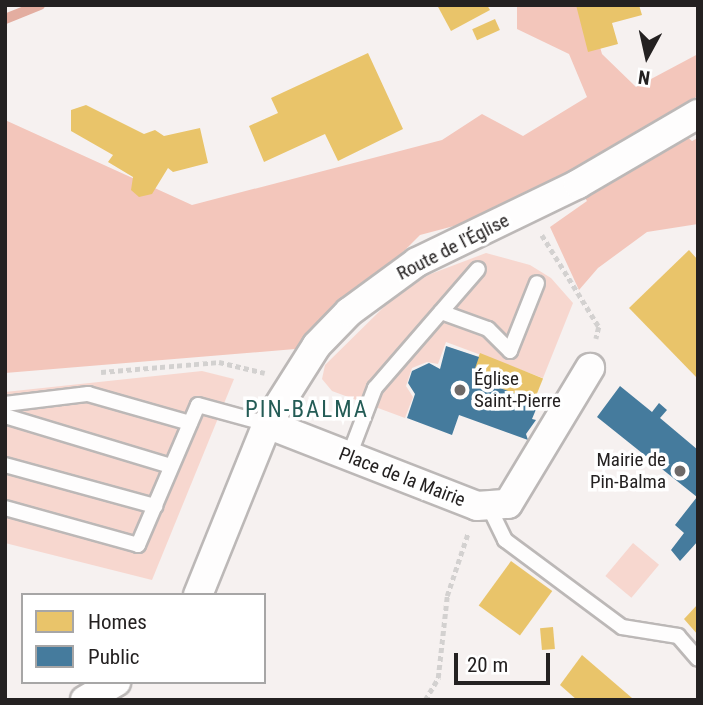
<!DOCTYPE html>
<meta charset="utf-8">
<style>
body{margin:0}
#map{position:relative;width:703px;height:705px;overflow:hidden;background:#f6f1f0;font-family:"Roboto Condensed",sans-serif}
div>[style]{position:absolute}
.green>*{inset:0;background:#f7d7cf;transform-origin:0 0}
.forest>*{inset:0;background:#f3c6bb}
.homes>*{inset:0;background:#e9c46a;transform-origin:0 0}
.public>*{inset:0;background:#457b9d}
.stream>*{height:10px;margin:-5px;padding:0 5px;transform-origin:5px;border-radius:5px;background:#e3ada0}
.path>*{height:4.5px;margin-top:-2.25px;transform-origin:0;background:repeating-linear-gradient(90deg,#d3d1d0 0 5px,transparent 0 8.5px)}
.roads{filter:drop-shadow(2px 0 #bcb8b7) drop-shadow(-2px 0 #bcb8b7) drop-shadow(0 2px #bcb8b7) drop-shadow(0 -2px #bcb8b7)}
.service>*{height:14px;margin:-7px;padding:0 7px;transform-origin:7px;border-radius:7px;background:#fefdfd}
.minor>*{height:28px;margin:-14px;padding:0 14px;transform-origin:14px;border-radius:14px;background:#fefdfd}
.dots>*{width:19px;height:19px;translate:-50% -50%;box-sizing:border-box;border:4px solid #fff;border-radius:50%}
span{translate:-50% -50%;white-space:nowrap;text-align:center;line-height:1.15;-webkit-text-stroke:7px #fff;paint-order:stroke}
.street-label{font-size:19px;color:#242121}
.poi-label{font-size:19px;color:#242121}
.left{translate:0 -50%;text-align:left}
.right{translate:-100% -50%;text-align:right}
.quarter-label{font-size:23px;color:#245c56;letter-spacing:2px}
.frame{position:absolute;inset:0;border:7px solid #242121;pointer-events:none}
.legend{position:absolute;left:21px;top:593px;width:245px;height:91px;box-sizing:border-box;background:#fff;border:2px solid #a7a6a6;margin:0;padding:9px 12px;list-style:none;font-size:21px;color:#242121}
.legend li{display:flex;align-items:center;gap:14px;height:35px}
.legend b{width:35px;border:2px solid #a7a6a6}
.north{position:absolute;left:612px;top:21px;width:70px;height:70px;-webkit-text-stroke:5px #fff;paint-order:stroke;rotate:188deg;font-size:19px;font-weight:700;line-height:28px;text-align:center;color:#242121}
.north::after{content:'';display:block;margin:auto;width:24px;height:32px;background:#242121;clip-path:polygon(50% 0,100% 100%,50% 72%,0 100%)}
.scale{position:absolute;left:454px;top:653px;width:96px;height:32px;box-sizing:border-box;border:4px solid #242121;border-top:0;padding-left:9px;font-size:21px;line-height:24px;white-space:nowrap;color:#242121;-webkit-text-stroke:5px #fff;paint-order:stroke}
</style>
<div id="map">
<div class="green">
<div style="clip-path:polygon(486px 253px,530px 265px,551px 278px,573px 303px,543px 378px,446px 342px,438px 364px,427px 362px,412px 368px,406px 386px,413px 397px,405px 418px,332px 391px,322px 379px,325px 365px,393px 298px,428px 275px)"></div>
<div style="clip-path:polygon(202px 371px,234px 379px,152px 580px,5px 543px,5px 392px)"></div>
<div style="left:633px;top:543px;width:34px;height:43px;rotate:40deg"></div>
</div>
<div class="forest">
<div style="clip-path:polygon(517px 5px,588px 5px,602px 54px,636px 87px,698px 54px,698px 95px,669px 121px,692px 141px,698px 138px,698px 224px,647px 232px,598px 268px,579px 290px,550px 227px,587px 201px,570px 176px,488px 217px,420px 235px,307px 348px,5px 373px,5px 120px,192px 205px,442px 140px,482px 114px,523px 136px,587px 97px,569px 54px,517px 29px)"></div>
</div>
<div class="homes">
<div style="clip-path:polygon(437px 5px,487px 5px,490px 10px,451px 31px)"></div>
<div style="clip-path:polygon(576px 5px,639px 5px,642px 15px,612px 23px,618px 44px,588px 52px)"></div>
<div style="left:495px;top:19px;width:12px;height:25px;rotate:66deg"></div>
<div style="clip-path:polygon(368px 53px,403px 129px,338px 161px,325px 134px,264px 162px,249px 126px,278px 113px,271px 98px)"></div>
<div style="clip-path:polygon(86px 105px,144px 134px,155px 130px,164px 136px,200px 128px,208px 163px,173px 172px,168px 168px,152px 194px,139px 197px,131px 190px,133px 177px,108px 162px,113px 155px,71px 131px,71px 110px)"></div>
<div style="clip-path:polygon(689px 250px,698px 260px,698px 379px,629px 308px)"></div>
<div style="left:480px;top:353px;width:68px;height:25px;rotate:22deg"></div>
<div style="left:511px;top:561px;width:51px;height:55px;rotate:36deg"></div>
<div style="clip-path:polygon(698px 604px,698px 635px,684px 619px)"></div>
<div style="left:553px;top:627px;width:22px;height:13px;rotate:85deg"></div>
<div style="clip-path:polygon(582px 655px,632px 698px,631px 700px,577px 700px,560px 685px)"></div>
</div>
<div class="public">
<div style="clip-path:polygon(446px 346px,479px 357px,472px 377px,542px 404px,537px 407px,532px 419px,536px 420px,526px 434px,528px 440px,459px 415px,452px 435px,407px 418px,415px 394px,408px 383px,412px 371px,429px 363px,440px 369px)"></div>
<div style="clip-path:polygon(620px 386px,652px 412px,659px 403px,667px 410px,660px 418px,698px 450px,698px 541px,680px 561px,671px 550px,684px 533px,675px 525px,697px 497px,597px 417px)"></div>
</div>
<div class="stream">
<div style="left:5px;top:19px;width:38px;rotate:-22deg"></div>
</div>
<div class="path">
<div style="left:542px;top:235px;width:108px;rotate:58.2deg"></div>
<div style="left:599px;top:327px;width:12px;rotate:104deg"></div>
<div style="left:101px;top:372px;width:118px;rotate:-4.8deg"></div>
<div style="left:219px;top:362px;width:47px;rotate:13.4deg"></div>
<div style="left:425px;top:700px;width:26px;rotate:-59deg"></div>
<div style="left:438px;top:678px;width:82px;rotate:-83.7deg"></div>
<div style="left:447px;top:596px;width:66px;rotate:-71.6deg"></div>
</div>
<div class="roads">
<div class="service">
<div style="left:441px;top:312px;width:50px;rotate:19.9deg"></div>
<div style="left:488px;top:329px;width:31px;rotate:45deg"></div>
<div style="left:510px;top:351px;width:73px;rotate:-68.3deg"></div>
<div style="left:5px;top:404px;width:84px;rotate:-6.9deg"></div>
<div style="left:88px;top:394px;width:106px;rotate:15.9deg"></div>
<div style="left:5px;top:416px;width:173px;rotate:16.8deg"></div>
<div style="left:349px;top:456px;width:73px;rotate:-69.1deg"></div>
<div style="left:375px;top:388px;width:157px;rotate:-49.1deg"></div>
<div style="left:5px;top:465px;width:156px;rotate:15.3deg"></div>
<div style="left:488px;top:505px;width:39px;rotate:64deg"></div>
<div style="left:505px;top:540px;width:146px;rotate:36.6deg"></div>
<div style="left:622px;top:627px;width:57px;rotate:9.1deg"></div>
<div style="left:678px;top:636px;width:30px;rotate:49deg"></div>
<div style="left:5px;top:508px;width:138px;rotate:15.5deg"></div>
<div style="left:138px;top:545px;width:152px;rotate:-66.8deg"></div>
<div style="left:198px;top:405px;width:72px;rotate:15.4deg"></div>
</div>
<div class="minor">
<div style="left:267px;top:424px;width:225px;rotate:21.3deg"></div>
<div style="left:477px;top:506px;width:31px;rotate:-4deg"></div>
<div style="left:508px;top:504px;width:159px;rotate:-58.9deg"></div>
<div style="left:198px;top:595px;width:184px;rotate:-68deg"></div>
<div style="left:267px;top:424px;width:93px;rotate:-57.7deg"></div>
<div style="left:317px;top:345px;width:46px;rotate:-45.9deg"></div>
<div style="left:349px;top:312px;width:84px;rotate:-36.3deg"></div>
<div style="left:417px;top:262px;width:179px;rotate:-25.8deg"></div>
<div style="left:578px;top:184px;width:139px;rotate:-30.3deg"></div>
<div style="left:85px;top:700px;width:36px;rotate:-30deg"></div>
</div>
</div>
<div class="dots">
<div style="left:460px;top:390px;background:#6e6a69"></div>
<div style="left:680px;top:471px;background:#6e6a69"></div>
</div>
<div class="street-label">
<span style="left:453px;top:247px;rotate:-27deg">Route de l'Église</span>
<span style="left:402px;top:477px;rotate:21deg">Place de la Mairie</span>
</div>
<div class="poi-label">
<span class="left" style="left:474px;top:390px">Église<br>Saint-Pierre</span>
<span class="right" style="left:666px;top:471px">Mairie de<br>Pin-Balma</span>
</div>
<div class="quarter-label">
<span style="left:307px;top:410px">PIN-BALMA</span>
</div>
<div class="frame"></div>
<ul class="legend">
<li><b style="height:19px;background:#e9c46a"></b>Homes</li>
<li><b style="height:19px;background:#457b9d"></b>Public</li>
</ul>
<div class="north">N</div>
<div class="scale">20 m</div>
</div>
